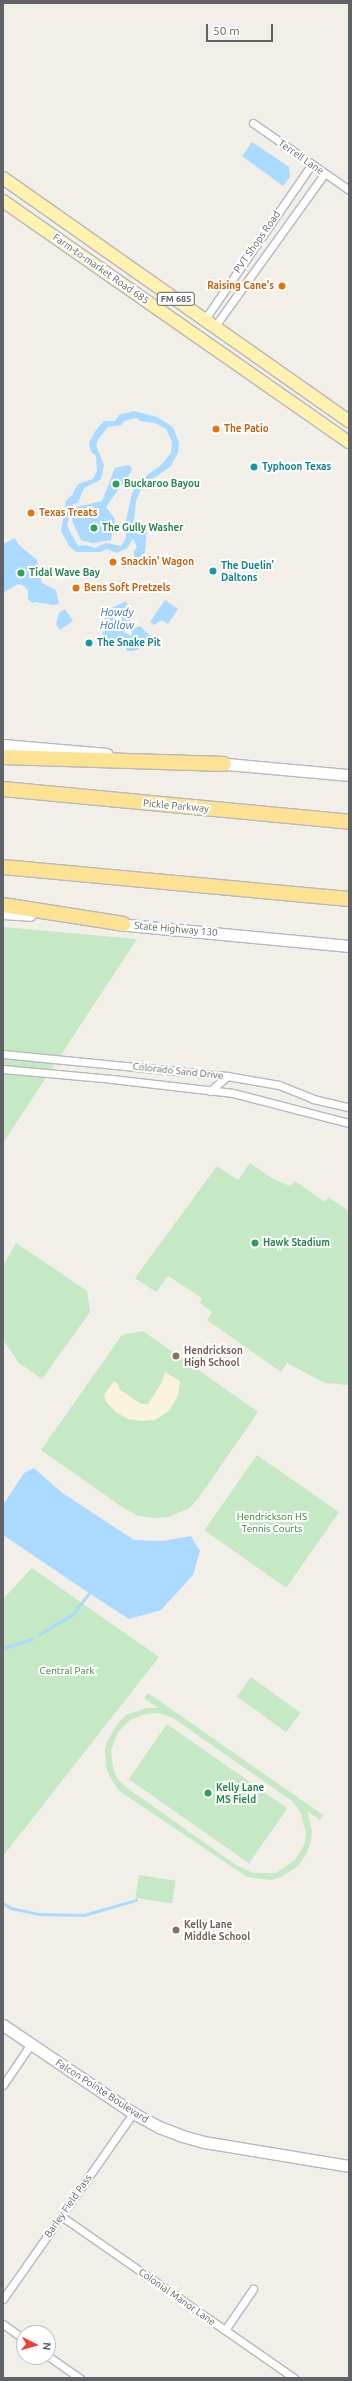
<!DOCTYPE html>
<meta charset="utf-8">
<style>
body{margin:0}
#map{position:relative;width:352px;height:2381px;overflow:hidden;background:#f1efe8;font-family:Ubuntu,sans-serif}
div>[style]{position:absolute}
.green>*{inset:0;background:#c5e8c5;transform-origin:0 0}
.sand>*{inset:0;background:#fbf3d9}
.water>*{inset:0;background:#aadaff}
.stream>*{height:2.5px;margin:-1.25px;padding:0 1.25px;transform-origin:1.25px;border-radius:1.25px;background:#aadaff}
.roads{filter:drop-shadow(1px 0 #b5b8bc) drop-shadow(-1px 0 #b5b8bc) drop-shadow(0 1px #b5b8bc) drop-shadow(0 -1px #b5b8bc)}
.street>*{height:7px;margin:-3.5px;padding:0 3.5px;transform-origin:3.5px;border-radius:3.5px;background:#fff}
.secondary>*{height:11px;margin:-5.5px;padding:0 5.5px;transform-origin:5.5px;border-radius:5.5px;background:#fff}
.primary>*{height:12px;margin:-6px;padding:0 6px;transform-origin:6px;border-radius:6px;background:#fff2af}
.highway>*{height:14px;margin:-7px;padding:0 7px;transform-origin:7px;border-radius:7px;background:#fde293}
.dots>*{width:11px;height:11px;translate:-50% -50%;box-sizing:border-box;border:2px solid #fff;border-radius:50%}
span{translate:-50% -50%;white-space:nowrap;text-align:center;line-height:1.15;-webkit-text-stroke:4px #fff;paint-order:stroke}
.shield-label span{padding:1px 3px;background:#fff;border:1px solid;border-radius:3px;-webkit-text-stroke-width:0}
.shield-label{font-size:9px;color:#5f6368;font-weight:700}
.street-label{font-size:10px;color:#5f6368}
.food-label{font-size:10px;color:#c56008;font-weight:700}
.right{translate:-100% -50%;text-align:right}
.left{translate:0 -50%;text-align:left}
.culture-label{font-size:10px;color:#0d838f;font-weight:700}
.leisure-label{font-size:10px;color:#27864d;font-weight:700}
.education-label{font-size:10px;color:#785e54;font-weight:700}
.park-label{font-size:10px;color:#348238}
.water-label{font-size:11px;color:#4174aa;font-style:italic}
.frame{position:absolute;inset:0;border:4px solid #5f6368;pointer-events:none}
.north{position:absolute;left:16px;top:2325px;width:40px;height:40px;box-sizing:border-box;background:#fff;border:1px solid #bfc1c3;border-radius:50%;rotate:96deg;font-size:11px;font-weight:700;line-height:16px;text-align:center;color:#5f6368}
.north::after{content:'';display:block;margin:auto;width:14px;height:18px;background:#ea4335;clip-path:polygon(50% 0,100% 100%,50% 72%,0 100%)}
.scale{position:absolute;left:206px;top:24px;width:67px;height:18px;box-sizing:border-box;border:2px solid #5f6368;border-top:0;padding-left:5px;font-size:12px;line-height:14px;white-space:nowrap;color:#5f6368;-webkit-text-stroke:3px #fff;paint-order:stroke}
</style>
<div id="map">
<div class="green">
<div style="clip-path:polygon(3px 927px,137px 939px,3px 1143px)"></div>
<div style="clip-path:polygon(250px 1163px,273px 1179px,290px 1186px,295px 1181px,325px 1202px,328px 1197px,349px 1211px,349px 1385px,325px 1383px,287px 1363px,281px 1372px,207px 1320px,212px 1312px,200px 1303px,202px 1298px,168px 1276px,156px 1292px,135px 1278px,217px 1166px,238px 1180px)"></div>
<div style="clip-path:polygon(16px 1243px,87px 1291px,90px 1312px,42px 1379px,19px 1363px,3px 1340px,3px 1266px)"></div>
<div style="clip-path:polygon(143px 1331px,258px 1412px,200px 1496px,190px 1508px,168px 1517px,153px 1518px,139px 1516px,125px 1509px,41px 1450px,122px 1335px)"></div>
<div style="left:257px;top:1455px;width:100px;height:92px;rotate:35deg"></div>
<div style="clip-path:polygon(32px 1568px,159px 1657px,3px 1856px,3px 1599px)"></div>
<div style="left:251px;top:1677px;width:61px;height:24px;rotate:36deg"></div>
<div style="clip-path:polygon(evenodd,148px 1693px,323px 1815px,320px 1820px,307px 1811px,312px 1831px,311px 1840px,307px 1853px,297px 1867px,281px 1877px,271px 1880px,247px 1877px,118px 1790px,109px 1775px,106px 1767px,105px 1750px,107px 1742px,117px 1724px,126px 1715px,147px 1708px,158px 1708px,144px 1698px,148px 1693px,159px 1713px,173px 1718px,292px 1801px,301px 1813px,306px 1834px,305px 1844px,295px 1860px,276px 1873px,253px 1873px,236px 1865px,126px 1787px,117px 1778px,113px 1768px,111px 1751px,118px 1732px,130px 1720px,146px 1714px,159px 1713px)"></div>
<div style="left:167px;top:1724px;width:147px;height:67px;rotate:35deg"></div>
<div style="left:139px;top:1875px;width:37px;height:23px;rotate:9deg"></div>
</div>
<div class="sand">
<div style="clip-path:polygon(165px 1372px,180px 1381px,178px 1395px,170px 1410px,155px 1420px,142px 1421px,128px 1419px,117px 1413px,106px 1402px,104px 1395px,114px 1381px,118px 1384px,119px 1389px,141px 1404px,148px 1404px,162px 1382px)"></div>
</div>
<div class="water">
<div style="clip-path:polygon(252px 142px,289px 167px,290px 177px,283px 186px,242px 156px)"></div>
<div style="clip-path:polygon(evenodd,134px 411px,157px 417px,173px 427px,179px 443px,178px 453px,170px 467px,142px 486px,136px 501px,133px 530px,135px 533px,140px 527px,147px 528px,145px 552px,143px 556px,134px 558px,134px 551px,137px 547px,133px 539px,127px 548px,117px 553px,107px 549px,100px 552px,76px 552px,70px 547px,61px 531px,66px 501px,72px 495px,78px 484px,93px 479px,97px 471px,96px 456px,91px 452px,89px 443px,96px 430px,104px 421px,115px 421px,119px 415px,134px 411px,137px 418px,140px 421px,155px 423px,166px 429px,172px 442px,171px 453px,160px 466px,136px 483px,136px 487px,132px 493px,126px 521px,126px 538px,121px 546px,106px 543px,95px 548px,86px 545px,78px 546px,67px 526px,73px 504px,78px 503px,84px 488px,100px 480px,102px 475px,104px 465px,96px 445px,99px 438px,108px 427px,122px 425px,124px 421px,137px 418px)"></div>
<div style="clip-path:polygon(129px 465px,132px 468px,131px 472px,106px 507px,115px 519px,111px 540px,93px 543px,81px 540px,72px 521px,73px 511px,76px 507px,102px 501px,115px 468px)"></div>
<div style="clip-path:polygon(15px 538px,18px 544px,37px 560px,42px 583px,56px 590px,59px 604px,53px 605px,36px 602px,32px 603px,28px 599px,28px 591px,24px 586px,18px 584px,3px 593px,3px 544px)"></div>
<div style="clip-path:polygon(165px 600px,178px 609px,168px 624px,162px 620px,154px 625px,150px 622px)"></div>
<div style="clip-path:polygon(126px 601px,133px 614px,124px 632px,131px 636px,133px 629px,140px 626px,150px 636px,147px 647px,141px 644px,139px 649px,133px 651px,127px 651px,125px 642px,119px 638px,113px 642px,102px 634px,105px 625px,103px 609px,114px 607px)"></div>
<div style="clip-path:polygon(65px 609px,73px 621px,60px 630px,56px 624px,59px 613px)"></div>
<div style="clip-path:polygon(34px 1468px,61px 1492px,134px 1540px,163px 1541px,191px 1536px,200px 1551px,193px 1575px,161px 1610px,129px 1619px,95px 1597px,3px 1535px,3px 1505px,24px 1473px)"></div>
</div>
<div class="stream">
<div style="left:40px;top:1634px;width:37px;rotate:-31deg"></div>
<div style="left:72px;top:1615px;width:31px;rotate:-52deg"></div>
<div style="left:3px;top:1648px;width:30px;rotate:-17deg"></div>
<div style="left:3px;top:1903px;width:9px;rotate:32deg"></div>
<div style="left:11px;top:1908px;width:29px;rotate:12deg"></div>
<div style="left:39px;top:1914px;width:45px;rotate:1.3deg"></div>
<div style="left:84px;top:1915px;width:54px;rotate:-16.1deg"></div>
</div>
<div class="roads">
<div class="street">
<div style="left:253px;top:123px;width:117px;rotate:34.9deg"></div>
<div style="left:205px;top:319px;width:188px;rotate:-55.4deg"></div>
<div style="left:215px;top:326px;width:188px;rotate:-54.3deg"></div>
<div style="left:3px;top:1054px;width:225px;rotate:5.6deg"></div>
<div style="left:227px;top:1076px;width:53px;rotate:9.8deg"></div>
<div style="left:279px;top:1085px;width:37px;rotate:22deg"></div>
<div style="left:313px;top:1099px;width:37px;rotate:13deg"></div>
<div style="left:3px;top:1069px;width:109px;rotate:5.2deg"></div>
<div style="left:112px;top:1079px;width:122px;rotate:6.6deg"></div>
<div style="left:233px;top:1093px;width:120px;rotate:14.5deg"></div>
<div style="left:210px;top:1091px;width:23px;rotate:-41deg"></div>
<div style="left:3px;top:2085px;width:50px;rotate:-55.7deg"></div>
<div style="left:61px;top:2216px;width:284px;rotate:34.8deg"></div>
<div style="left:3px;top:2299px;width:227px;rotate:-55deg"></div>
<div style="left:3px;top:2324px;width:26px;rotate:36deg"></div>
<div style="left:225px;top:2330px;width:50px;rotate:-55.7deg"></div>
<div style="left:48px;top:2356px;width:39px;rotate:35deg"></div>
</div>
<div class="secondary">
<div style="left:3px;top:745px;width:104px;rotate:4.9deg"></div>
<div style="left:216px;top:763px;width:134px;rotate:5.2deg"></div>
<div style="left:3px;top:913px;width:27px;rotate:4deg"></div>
<div style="left:117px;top:924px;width:233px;rotate:5.4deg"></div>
<div style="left:3px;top:2025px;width:157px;rotate:34.1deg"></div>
<div style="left:133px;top:2113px;width:30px;rotate:28deg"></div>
<div style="left:159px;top:2127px;width:25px;rotate:21deg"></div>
<div style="left:182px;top:2136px;width:23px;rotate:15deg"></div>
<div style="left:204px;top:2142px;width:147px;rotate:9.4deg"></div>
</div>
<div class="primary">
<div style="left:3px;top:178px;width:423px;rotate:35.1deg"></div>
<div style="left:3px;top:201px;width:422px;rotate:34.9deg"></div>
</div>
<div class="highway">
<div style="left:3px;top:757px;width:221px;rotate:1.8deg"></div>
<div style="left:3px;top:789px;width:348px;rotate:5.4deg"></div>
<div style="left:3px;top:867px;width:347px;rotate:5.3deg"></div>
<div style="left:3px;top:905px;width:122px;rotate:8.9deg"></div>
</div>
</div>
<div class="dots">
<div style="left:282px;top:286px;background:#e8710a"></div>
<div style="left:216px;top:429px;background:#e8710a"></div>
<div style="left:254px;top:467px;background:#0f9aa8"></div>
<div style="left:116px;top:484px;background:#2e9e5b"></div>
<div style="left:31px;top:513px;background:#e8710a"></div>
<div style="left:94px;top:528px;background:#2e9e5b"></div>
<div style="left:113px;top:562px;background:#e8710a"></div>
<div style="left:213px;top:571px;background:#0f9aa8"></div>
<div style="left:21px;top:573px;background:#2e9e5b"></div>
<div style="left:76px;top:588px;background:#e8710a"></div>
<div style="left:89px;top:643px;background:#0f9aa8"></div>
<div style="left:255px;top:1243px;background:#2e9e5b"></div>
<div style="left:176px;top:1356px;background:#8d6e63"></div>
<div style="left:208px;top:1793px;background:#2e9e5b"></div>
<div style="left:176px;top:1930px;background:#8d6e63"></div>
</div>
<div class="shield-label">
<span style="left:176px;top:299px">FM 685</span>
</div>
<div class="street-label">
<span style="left:301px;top:157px;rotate:35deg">Terrell Lane</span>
<span style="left:257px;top:242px;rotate:-55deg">PVT Shops Road</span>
<span style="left:101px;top:269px;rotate:35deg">Farm-to-market Road 685</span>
<span style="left:176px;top:806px;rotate:5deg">Pickle Parkway</span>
<span style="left:176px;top:929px;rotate:5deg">State Highway 130</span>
<span style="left:178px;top:1071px;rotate:6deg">Colorado Sand Drive</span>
<span style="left:102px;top:2091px;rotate:33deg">Falcon Pointe Boulevard</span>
<span style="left:68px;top:2206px;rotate:-55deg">Barley Field Pass</span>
<span style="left:177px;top:2297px;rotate:35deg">Colonial Manor Lane</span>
</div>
<div class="food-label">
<span class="right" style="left:274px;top:286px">Raising Cane's</span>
<span class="left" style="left:224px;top:429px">The Patio</span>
<span class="left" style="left:39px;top:513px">Texas Treats</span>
<span class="left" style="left:121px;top:562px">Snackin' Wagon</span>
<span class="left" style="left:84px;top:588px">Bens Soft Pretzels</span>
</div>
<div class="culture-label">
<span class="left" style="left:262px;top:467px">Typhoon Texas</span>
<span class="left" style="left:221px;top:571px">The Duelin’<br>Daltons</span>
<span class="left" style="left:97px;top:643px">The Snake Pit</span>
</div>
<div class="leisure-label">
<span class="left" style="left:124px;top:484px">Buckaroo Bayou</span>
<span class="left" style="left:102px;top:528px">The Gully Washer</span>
<span class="left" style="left:29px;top:573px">Tidal Wave Bay</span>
<span class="left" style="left:263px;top:1243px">Hawk Stadium</span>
<span class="left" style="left:216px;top:1793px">Kelly Lane<br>MS Field</span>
</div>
<div class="education-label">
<span class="left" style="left:184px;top:1356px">Hendrickson<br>High School</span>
<span class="left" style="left:184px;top:1930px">Kelly Lane<br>Middle School</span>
</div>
<div class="park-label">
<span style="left:272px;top:1522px">Hendrickson HS<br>Tennis Courts</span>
<span style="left:67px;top:1671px">Central Park</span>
</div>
<div class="water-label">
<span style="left:117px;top:619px">Howdy<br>Hollow</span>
</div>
<div class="frame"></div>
<div class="north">N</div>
<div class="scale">50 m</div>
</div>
